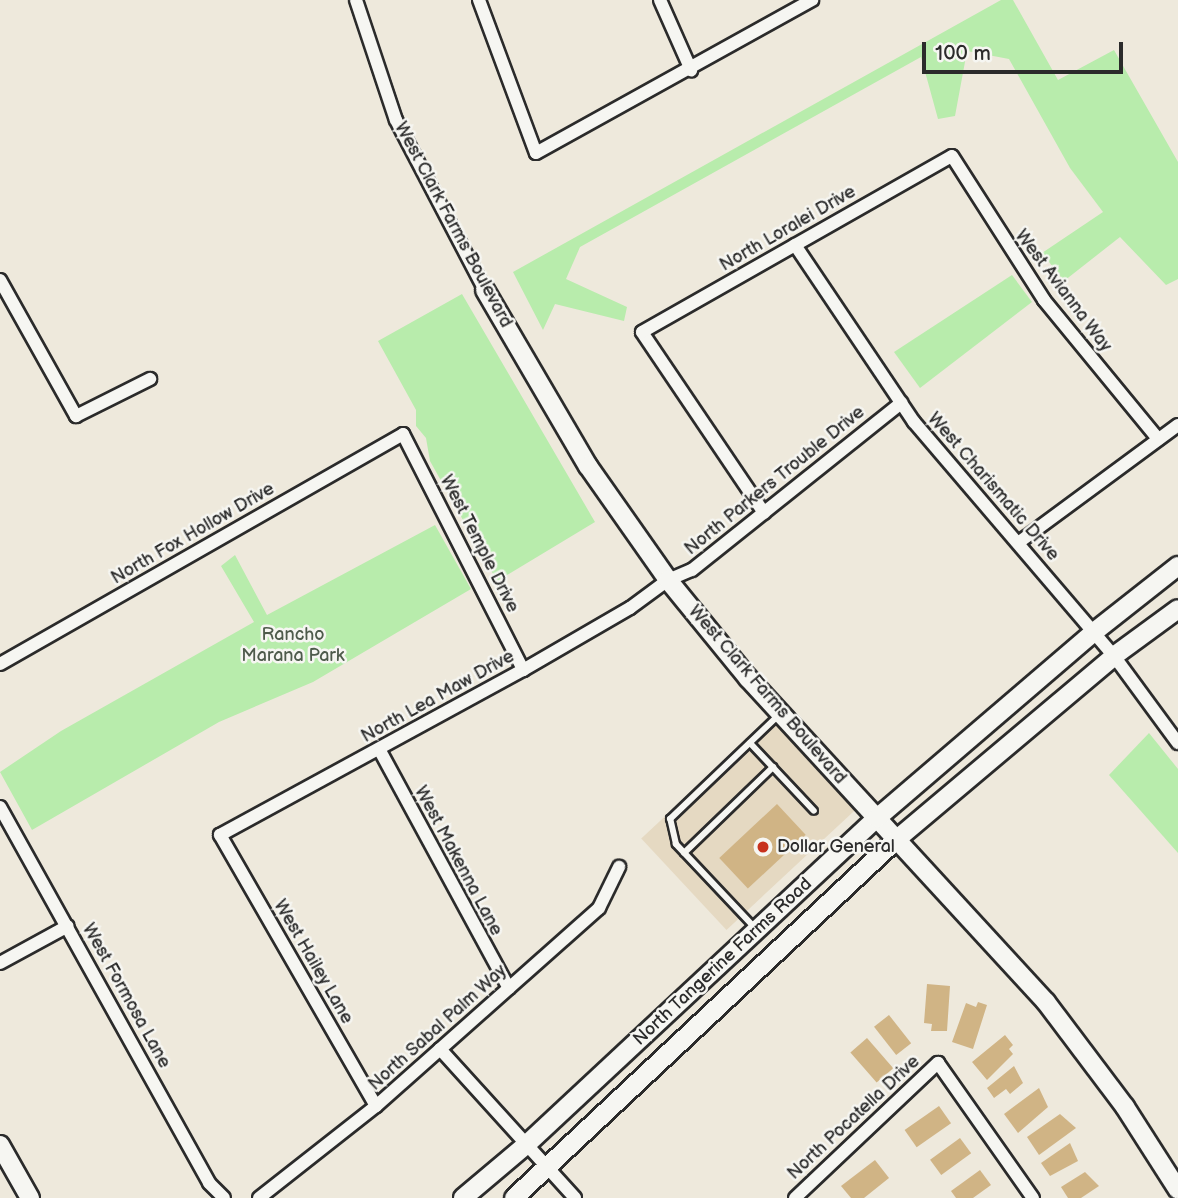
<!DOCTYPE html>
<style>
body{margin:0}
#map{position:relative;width:1178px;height:1198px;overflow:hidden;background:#eee9dc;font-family:"Balsamiq Sans",sans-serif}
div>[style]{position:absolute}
.built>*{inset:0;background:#e5d9c2;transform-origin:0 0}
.green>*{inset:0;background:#b8ecac}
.building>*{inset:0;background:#d0b485;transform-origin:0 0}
.roads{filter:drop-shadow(2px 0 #2b2b2b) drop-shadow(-2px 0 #2b2b2b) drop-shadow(0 2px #2b2b2b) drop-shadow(0 -2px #2b2b2b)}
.lane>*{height:6px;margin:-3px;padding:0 3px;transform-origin:3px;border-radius:3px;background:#f6f6f2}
.street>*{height:12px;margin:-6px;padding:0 6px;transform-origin:6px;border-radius:6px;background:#f6f6f2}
.secondary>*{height:18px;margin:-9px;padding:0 9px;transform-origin:9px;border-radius:9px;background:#f6f6f2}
.dots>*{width:19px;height:19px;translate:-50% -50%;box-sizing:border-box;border:4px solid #f6f6f2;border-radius:50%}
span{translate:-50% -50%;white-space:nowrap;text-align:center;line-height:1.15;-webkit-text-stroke:5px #f6f6f2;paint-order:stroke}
.street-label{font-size:18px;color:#2b2b2b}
.park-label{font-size:18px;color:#4e5b4b}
.poi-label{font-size:18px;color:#2b2b2b}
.left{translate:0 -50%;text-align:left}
.scale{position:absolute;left:922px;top:42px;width:201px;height:32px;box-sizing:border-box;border:4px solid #2b2b2b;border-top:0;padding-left:9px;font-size:21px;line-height:24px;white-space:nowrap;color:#2b2b2b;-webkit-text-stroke:5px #f6f6f2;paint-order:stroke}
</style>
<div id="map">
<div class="built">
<div style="left:778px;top:711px;width:125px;height:187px;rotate:47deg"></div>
</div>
<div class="green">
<div style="clip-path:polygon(1001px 0,1013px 0,1058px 80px,1114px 50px,1178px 162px,1178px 279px,1166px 285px,1120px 237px,1064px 281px,1042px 253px,1103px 212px,1070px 168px,1009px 59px,967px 51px,955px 116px,938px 119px,921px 57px,580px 247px,566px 279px,627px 307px,624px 321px,555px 304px,543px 330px,513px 272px)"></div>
<div style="clip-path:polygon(1012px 275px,1032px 302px,920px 388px,894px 352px)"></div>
<div style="clip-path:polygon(462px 294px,595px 522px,497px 581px,430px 461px,426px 438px,416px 426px,416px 410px,378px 341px)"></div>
<div style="clip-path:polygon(435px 525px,471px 589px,313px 682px,219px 722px,32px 830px,0 772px,61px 731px,254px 622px,221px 566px,235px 555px,267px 615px)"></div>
<div style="clip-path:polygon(1149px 733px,1178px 769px,1178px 853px,1109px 775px)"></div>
</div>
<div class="building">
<div style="left:777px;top:804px;width:42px;height:79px;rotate:47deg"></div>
<div style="clip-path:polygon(927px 984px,950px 986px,947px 1031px,931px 1031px,932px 1024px,924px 1023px)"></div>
<div style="clip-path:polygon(978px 1002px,987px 1005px,973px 1049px,952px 1042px,966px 1003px,976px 1007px)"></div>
<div style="left:889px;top:1015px;width:36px;height:19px;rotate:52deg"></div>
<div style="clip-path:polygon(1005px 1035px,1013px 1045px,1009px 1049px,1013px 1054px,987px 1080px,972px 1062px)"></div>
<div style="left:867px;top:1038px;width:40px;height:22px;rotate:49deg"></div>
<div style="clip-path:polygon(1014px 1066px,1023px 1083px,1010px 1094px,1006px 1089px,994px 1098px,987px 1088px)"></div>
<div style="clip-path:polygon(1039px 1088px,1048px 1107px,1018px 1133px,1004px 1114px)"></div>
<div style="left:939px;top:1106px;width:21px;height:42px;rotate:55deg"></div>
<div style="clip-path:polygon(1060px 1114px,1076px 1128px,1039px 1155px,1027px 1137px)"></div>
<div style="left:960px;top:1138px;width:19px;height:37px;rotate:54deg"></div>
<div style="clip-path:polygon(1070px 1143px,1078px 1161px,1050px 1176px,1041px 1163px)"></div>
<div style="clip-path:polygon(875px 1160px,889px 1178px,864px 1198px,851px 1198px,841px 1186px)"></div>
<div style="clip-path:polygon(980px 1170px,991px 1185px,973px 1198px,956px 1198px,951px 1191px)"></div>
<div style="clip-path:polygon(1085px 1172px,1099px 1186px,1081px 1198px,1068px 1198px,1061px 1187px)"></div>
</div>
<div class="roads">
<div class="lane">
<div style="left:750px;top:743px;width:93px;rotate:46.7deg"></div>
<div style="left:684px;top:853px;width:124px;rotate:-44deg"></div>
<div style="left:756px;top:929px;width:117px;rotate:-133.3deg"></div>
<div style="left:676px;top:844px;width:26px;rotate:-103deg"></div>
<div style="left:670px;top:819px;width:151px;rotate:-43.7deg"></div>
</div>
<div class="street">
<div style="left:356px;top:0;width:126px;rotate:71.6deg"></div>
<div style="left:396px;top:120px;width:192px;rotate:62.4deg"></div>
<div style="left:479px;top:0;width:163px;rotate:69.6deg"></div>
<div style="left:536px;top:153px;width:316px;rotate:-29deg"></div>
<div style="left:660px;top:0;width:77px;rotate:66.1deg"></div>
<div style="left:795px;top:245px;width:213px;rotate:56.1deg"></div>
<div style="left:914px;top:422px;width:308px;rotate:49.5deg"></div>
<div style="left:1114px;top:656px;width:108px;rotate:53.7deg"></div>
<div style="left:0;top:280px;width:156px;rotate:60.8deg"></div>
<div style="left:76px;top:416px;width:83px;rotate:-26.6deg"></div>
<div style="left:764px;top:513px;width:218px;rotate:-124deg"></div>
<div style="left:642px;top:332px;width:356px;rotate:-29.6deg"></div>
<div style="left:952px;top:156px;width:171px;rotate:57.4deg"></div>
<div style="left:1044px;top:300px;width:180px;rotate:50.6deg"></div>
<div style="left:1018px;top:543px;width:199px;rotate:-36.4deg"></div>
<div style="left:0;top:664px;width:464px;rotate:-29.7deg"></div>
<div style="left:403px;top:434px;width:265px;rotate:63deg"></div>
<div style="left:379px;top:749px;width:272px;rotate:61.5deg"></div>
<div style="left:0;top:807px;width:430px;rotate:60.9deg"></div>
<div style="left:209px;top:1183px;width:21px;rotate:45deg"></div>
<div style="left:0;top:963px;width:77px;rotate:-28.6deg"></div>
<div style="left:440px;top:1049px;width:201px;rotate:47.8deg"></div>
<div style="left:376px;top:1106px;width:313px;rotate:-119.9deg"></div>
<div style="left:220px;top:835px;width:345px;rotate:-28.6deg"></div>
<div style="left:523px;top:670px;width:124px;rotate:-30.1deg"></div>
<div style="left:630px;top:608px;width:47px;rotate:-36.4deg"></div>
<div style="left:668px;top:580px;width:26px;rotate:-23deg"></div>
<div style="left:692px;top:570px;width:268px;rotate:-38.6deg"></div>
<div style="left:259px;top:1198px;width:149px;rotate:-38.2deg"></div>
<div style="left:376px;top:1106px;width:298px;rotate:-41.6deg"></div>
<div style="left:599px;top:908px;width:46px;rotate:-64deg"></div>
<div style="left:795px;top:1198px;width:197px;rotate:-43.4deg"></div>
<div style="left:938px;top:1063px;width:165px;rotate:54.9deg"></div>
</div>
<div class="secondary">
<div style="left:485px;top:290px;width:204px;rotate:59.7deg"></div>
<div style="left:588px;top:466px;width:139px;rotate:54.9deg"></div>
<div style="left:668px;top:580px;width:127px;rotate:50.8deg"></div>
<div style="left:748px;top:678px;width:440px;rotate:47.4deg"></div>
<div style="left:1046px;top:1002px;width:131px;rotate:53deg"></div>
<div style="left:1125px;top:1107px;width:98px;rotate:57.4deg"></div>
<div style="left:0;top:1145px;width:61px;rotate:60.5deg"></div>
<div style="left:463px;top:1198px;width:82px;rotate:-40.1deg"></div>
<div style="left:526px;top:1145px;width:480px;rotate:-43deg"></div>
<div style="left:877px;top:818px;width:286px;rotate:-40.6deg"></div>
<div style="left:1094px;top:632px;width:107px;rotate:-38.2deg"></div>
<div style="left:514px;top:1198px;width:525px;rotate:-43.15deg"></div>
<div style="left:897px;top:839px;width:284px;rotate:-40.1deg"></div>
<div style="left:1114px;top:656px;width:79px;rotate:-36.3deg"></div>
</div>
</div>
<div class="dots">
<div style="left:763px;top:847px;background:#c8321e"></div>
</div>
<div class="street-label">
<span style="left:453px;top:225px;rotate:62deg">West Clark Farms Boulevard</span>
<span style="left:788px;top:229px;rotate:-30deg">North Loralei Drive</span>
<span style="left:1063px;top:291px;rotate:53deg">West Avianna Way</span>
<span style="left:775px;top:481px;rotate:-39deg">North Parkers Trouble Drive</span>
<span style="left:993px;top:487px;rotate:49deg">West Charismatic Drive</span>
<span style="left:193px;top:534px;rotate:-30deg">North Fox Hollow Drive</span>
<span style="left:479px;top:544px;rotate:63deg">West Temple Drive</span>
<span style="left:767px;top:695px;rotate:49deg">West Clark Farms Boulevard</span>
<span style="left:438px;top:697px;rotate:-29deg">North Lea Maw Drive</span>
<span style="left:458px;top:861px;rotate:62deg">West Makenna Lane</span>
<span style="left:313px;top:962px;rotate:60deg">West Hailey Lane</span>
<span style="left:723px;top:962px;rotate:-43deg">North Tangerine Farms Road</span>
<span style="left:126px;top:996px;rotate:61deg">West Formosa Lane</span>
<span style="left:438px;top:1028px;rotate:-42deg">North Sabal Palm Way</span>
<span style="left:854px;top:1118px;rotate:-43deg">North Pocatella Drive</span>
</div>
<div class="park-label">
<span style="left:293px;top:646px">Rancho<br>Marana Park</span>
</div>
<div class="poi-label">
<span class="left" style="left:777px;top:847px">Dollar General</span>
</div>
<div class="scale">100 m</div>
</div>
